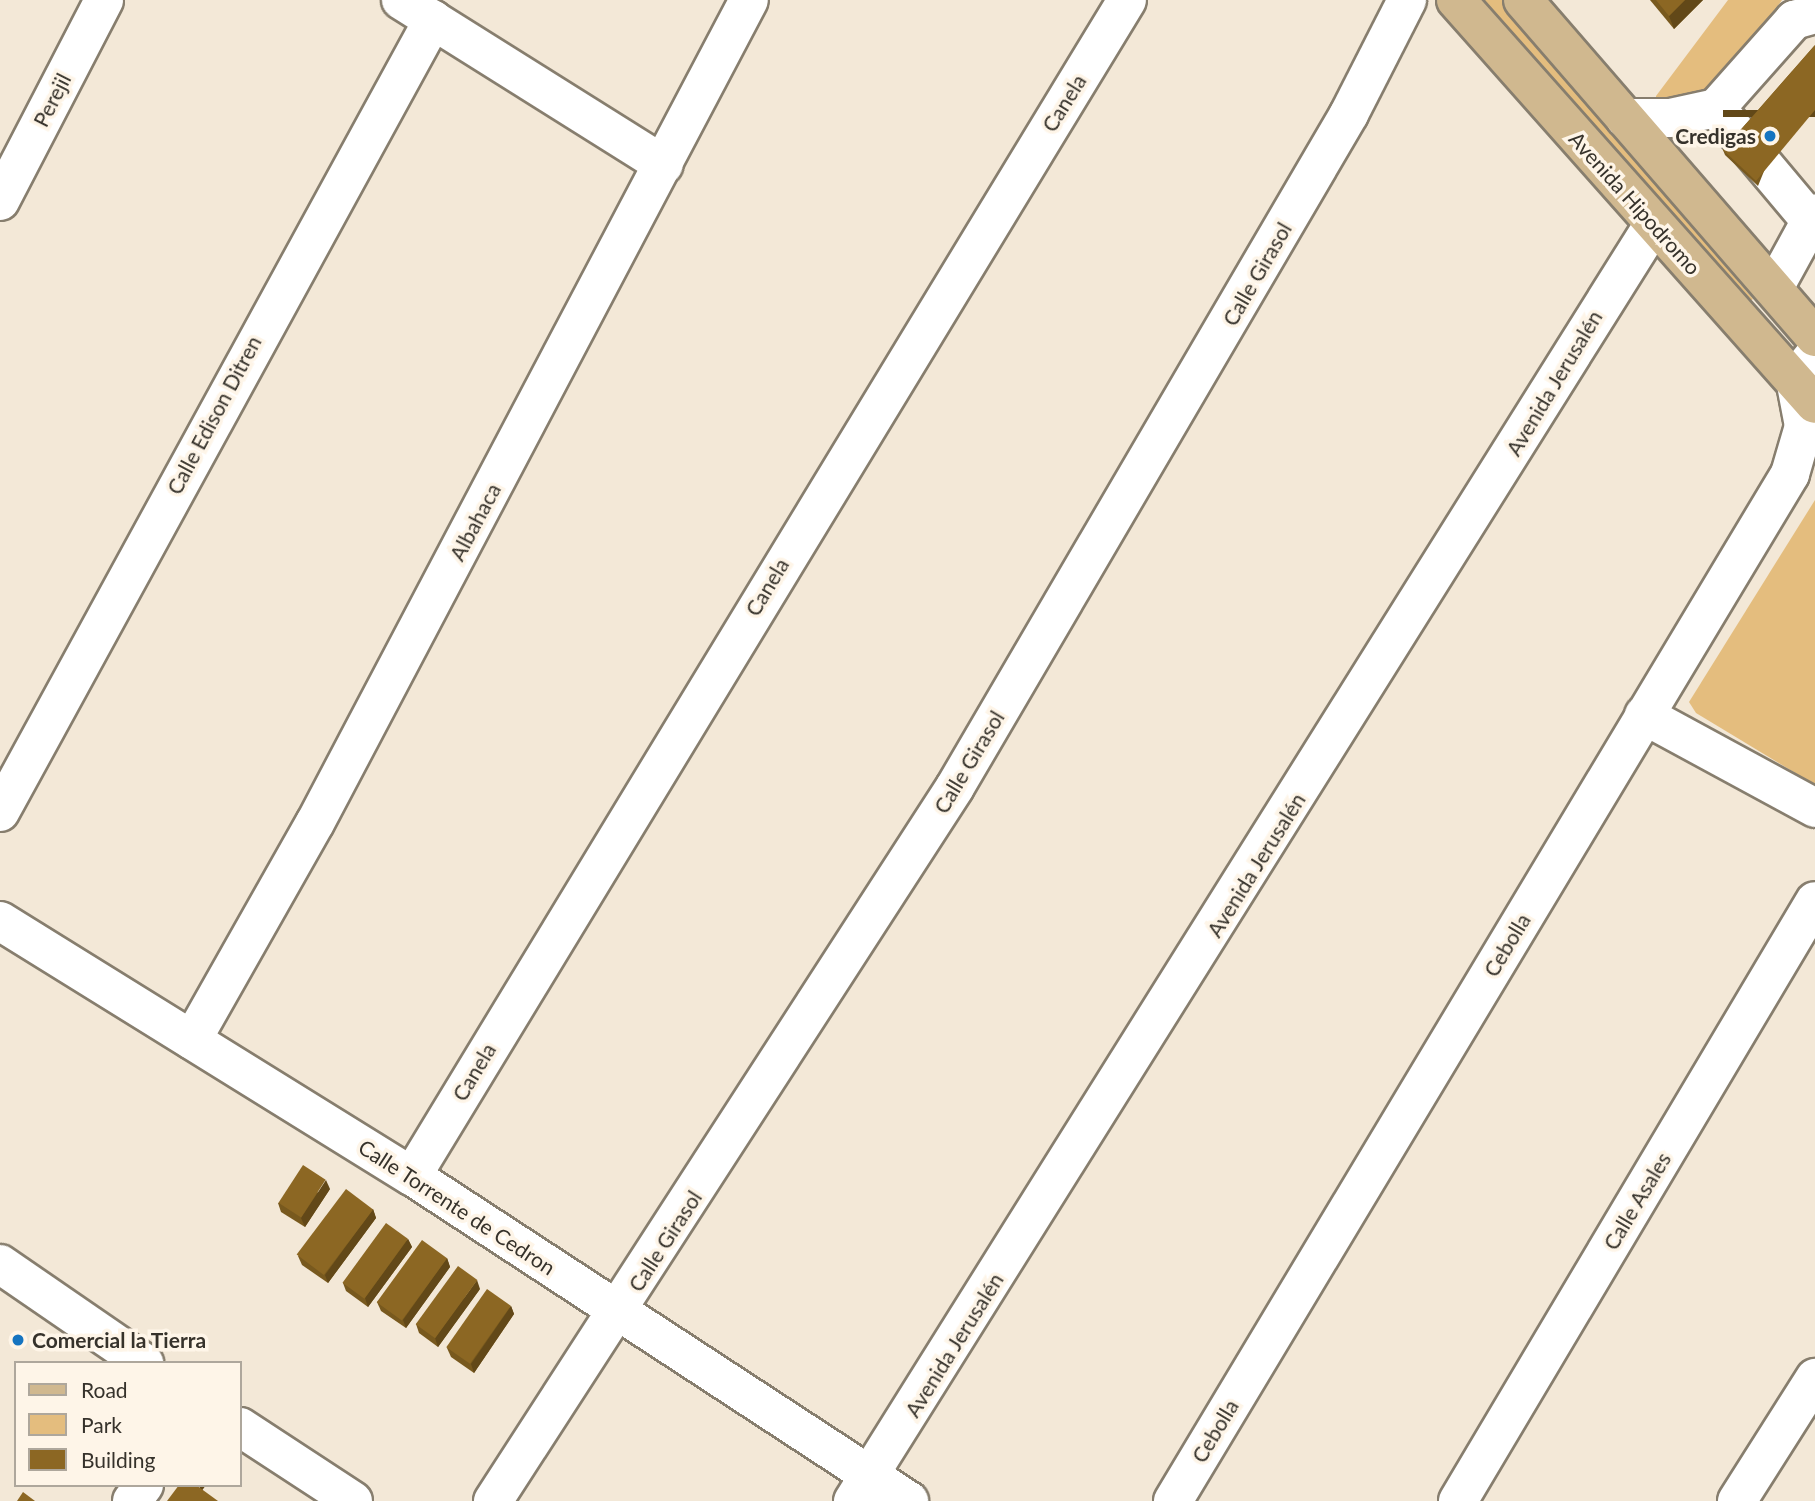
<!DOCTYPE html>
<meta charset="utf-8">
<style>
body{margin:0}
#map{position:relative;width:1815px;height:1501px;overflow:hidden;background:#f3e8d7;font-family:Lato,sans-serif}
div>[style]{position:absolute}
.green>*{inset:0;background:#e4bd7e}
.roads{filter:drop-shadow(2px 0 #877e6e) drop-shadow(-2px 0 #877e6e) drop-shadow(0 2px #877e6e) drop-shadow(0 -2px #877e6e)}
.minor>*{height:38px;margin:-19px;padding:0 19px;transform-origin:19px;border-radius:19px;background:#fff}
.major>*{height:38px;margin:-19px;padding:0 19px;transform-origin:19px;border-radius:19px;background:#d0b88f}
.wall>*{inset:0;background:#78591e}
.shaded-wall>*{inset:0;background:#624818;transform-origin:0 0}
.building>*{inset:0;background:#8c6723;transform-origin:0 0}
.dots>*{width:19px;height:19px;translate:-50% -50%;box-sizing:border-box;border:4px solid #fef5e8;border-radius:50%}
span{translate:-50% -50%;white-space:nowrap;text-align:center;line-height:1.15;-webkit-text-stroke:7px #fef5e8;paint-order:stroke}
.street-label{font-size:21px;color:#36322b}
.poi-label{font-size:21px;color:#36322b;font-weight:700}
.right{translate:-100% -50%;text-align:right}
.left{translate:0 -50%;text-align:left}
.legend{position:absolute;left:14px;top:1361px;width:228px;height:126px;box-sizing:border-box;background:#fef5e8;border:2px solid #aea79c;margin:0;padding:9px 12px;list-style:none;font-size:21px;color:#36322b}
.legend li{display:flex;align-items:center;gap:14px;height:35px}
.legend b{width:35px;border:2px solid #aea79c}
</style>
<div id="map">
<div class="green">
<div style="clip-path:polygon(1477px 0,1502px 0,1753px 299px,1746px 304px)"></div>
<div style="clip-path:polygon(1728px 0,1782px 0,1715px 95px,1656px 107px,1656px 96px)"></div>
<div style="clip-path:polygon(1815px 500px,1815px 785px,1696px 713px,1689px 702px)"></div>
</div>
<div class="roads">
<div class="minor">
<div style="left:401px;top:0;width:310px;rotate:32.1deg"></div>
<div style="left:1716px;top:108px;width:146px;rotate:50deg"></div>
<div style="left:1625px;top:118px;width:45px"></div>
<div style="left:1670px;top:118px;width:47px;rotate:-12.3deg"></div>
<div style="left:1716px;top:108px;width:118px;rotate:-48.4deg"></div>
<div style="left:1794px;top:20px;width:22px;rotate:-16deg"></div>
<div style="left:0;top:201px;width:226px;rotate:-62.6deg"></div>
<div style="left:1774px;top:288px;width:85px;rotate:-61.3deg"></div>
<div style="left:1644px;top:715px;width:195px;rotate:28.5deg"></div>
<div style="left:0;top:812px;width:903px;rotate:-61.33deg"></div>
<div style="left:0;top:921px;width:485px;rotate:31.8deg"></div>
<div style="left:412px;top:1176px;width:594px;rotate:33.18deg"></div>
<div style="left:192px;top:1040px;width:249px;rotate:-60.5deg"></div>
<div style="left:315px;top:823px;width:930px;rotate:-62.2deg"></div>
<div style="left:412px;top:1176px;width:1376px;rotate:-58.7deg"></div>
<div style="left:0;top:1264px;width:175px;rotate:34.5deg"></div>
<div style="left:240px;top:1427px;width:135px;rotate:33.2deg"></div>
<div style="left:132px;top:1501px;width:20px;rotate:-53deg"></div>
<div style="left:493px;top:1501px;width:850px;rotate:-57.09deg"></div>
<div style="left:955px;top:787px;width:780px;rotate:-59.65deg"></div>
<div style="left:1349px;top:114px;width:128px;rotate:-63deg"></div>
<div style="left:853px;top:1501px;width:1506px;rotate:-57.91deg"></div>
<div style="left:1173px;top:1501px;width:1198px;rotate:-59deg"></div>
<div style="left:1790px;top:474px;width:50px;rotate:-73.7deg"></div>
<div style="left:1804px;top:426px;width:48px;rotate:-100.8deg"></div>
<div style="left:1795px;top:379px;width:32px;rotate:-51deg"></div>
<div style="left:1458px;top:1501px;width:698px;rotate:-59.25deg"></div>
<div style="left:1737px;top:1501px;width:146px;rotate:-57.6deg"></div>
</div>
<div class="major">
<div style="left:1456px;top:0;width:540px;rotate:48.38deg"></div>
<div style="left:1523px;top:0;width:446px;rotate:49.1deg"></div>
</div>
</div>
<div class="wall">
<div style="clip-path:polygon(1650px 0,1703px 0,1674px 29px)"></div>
<div style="clip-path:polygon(1815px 45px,1758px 186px,1725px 155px,1723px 150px)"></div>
<div style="clip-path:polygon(330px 1189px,305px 1227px,281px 1212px,278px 1203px)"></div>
<div style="clip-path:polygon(373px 1209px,376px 1218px,328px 1283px,302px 1265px,298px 1256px)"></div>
<div style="clip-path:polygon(408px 1239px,412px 1247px,368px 1307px,346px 1291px,343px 1283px)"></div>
<div style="clip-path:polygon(447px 1258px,450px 1267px,406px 1328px,381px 1311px,377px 1302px)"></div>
<div style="clip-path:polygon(480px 1289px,438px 1347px,419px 1333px,416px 1324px)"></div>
<div style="clip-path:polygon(511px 1306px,514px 1314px,474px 1373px,451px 1357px,447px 1348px)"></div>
</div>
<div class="shaded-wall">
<div style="clip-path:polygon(1685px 0,1703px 0,1674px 29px,1669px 16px)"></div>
<div style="left:1815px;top:110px;width:7px;height:92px;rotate:90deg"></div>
<div style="clip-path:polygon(326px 1180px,330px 1189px,305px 1227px,301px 1218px)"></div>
<div style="clip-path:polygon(373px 1209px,376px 1218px,328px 1283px,325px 1275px)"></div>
<div style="clip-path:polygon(408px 1239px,412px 1247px,368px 1307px,365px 1298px)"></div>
<div style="clip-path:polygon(447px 1258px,450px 1267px,406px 1328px,403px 1320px)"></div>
<div style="clip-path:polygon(477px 1280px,480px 1289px,438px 1347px,435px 1338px)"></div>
<div style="clip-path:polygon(511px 1306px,514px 1314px,474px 1373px,471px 1364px)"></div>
<div style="clip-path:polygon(199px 1485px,206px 1485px,201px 1492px)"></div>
</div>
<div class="building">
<div style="clip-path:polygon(1656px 0,1685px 0,1669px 16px)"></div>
<div style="clip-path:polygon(1815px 45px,1815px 110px,1756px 181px,1723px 150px)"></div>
<div style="left:303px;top:1165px;width:27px;height:45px;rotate:33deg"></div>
<div style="left:346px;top:1189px;width:34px;height:82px;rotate:37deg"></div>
<div style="left:386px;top:1223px;width:27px;height:74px;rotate:36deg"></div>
<div style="left:422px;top:1240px;width:31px;height:77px;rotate:36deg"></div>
<div style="left:458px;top:1266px;width:24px;height:72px;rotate:36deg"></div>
<div style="left:487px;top:1289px;width:29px;height:71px;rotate:35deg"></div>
<div style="clip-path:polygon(179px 1485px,196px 1485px,218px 1501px,167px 1501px)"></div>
<div style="clip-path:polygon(23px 1492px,35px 1501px,17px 1501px)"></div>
</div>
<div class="dots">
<div style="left:1770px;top:136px;background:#1574c0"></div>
<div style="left:18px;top:1340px;background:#1574c0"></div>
</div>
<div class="street-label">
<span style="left:52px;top:100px;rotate:-63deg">Perejil</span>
<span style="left:1064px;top:103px;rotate:-58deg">Canela</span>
<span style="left:1635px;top:203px;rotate:48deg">Avenida Hipodromo</span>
<span style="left:1257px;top:274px;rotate:-60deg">Calle Girasol</span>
<span style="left:1554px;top:383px;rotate:-59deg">Avenida Jerusalén</span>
<span style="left:214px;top:415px;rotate:-62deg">Calle Edison Ditren</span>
<span style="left:475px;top:522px;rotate:-62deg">Albahaca</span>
<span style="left:767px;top:587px;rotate:-59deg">Canela</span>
<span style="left:969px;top:762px;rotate:-59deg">Calle Girasol</span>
<span style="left:1256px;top:865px;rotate:-58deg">Avenida Jerusalén</span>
<span style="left:1507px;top:945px;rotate:-59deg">Cebolla</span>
<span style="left:474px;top:1072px;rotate:-59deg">Canela</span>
<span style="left:1637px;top:1201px;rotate:-59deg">Calle Asales</span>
<span style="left:457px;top:1207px;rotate:33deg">Calle Torrente de Cedron</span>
<span style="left:665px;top:1241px;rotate:-57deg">Calle Girasol</span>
<span style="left:954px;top:1345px;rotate:-58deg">Avenida Jerusalén</span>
<span style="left:1215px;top:1431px;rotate:-59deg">Cebolla</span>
</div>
<div class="poi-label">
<span class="right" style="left:1756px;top:136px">Credigas</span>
<span class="left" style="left:32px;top:1340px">Comercial la Tierra</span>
</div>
<ul class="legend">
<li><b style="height:9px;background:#d0b88f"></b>Road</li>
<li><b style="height:19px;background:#e4bd7e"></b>Park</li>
<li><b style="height:19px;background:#8c6723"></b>Building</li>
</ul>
</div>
